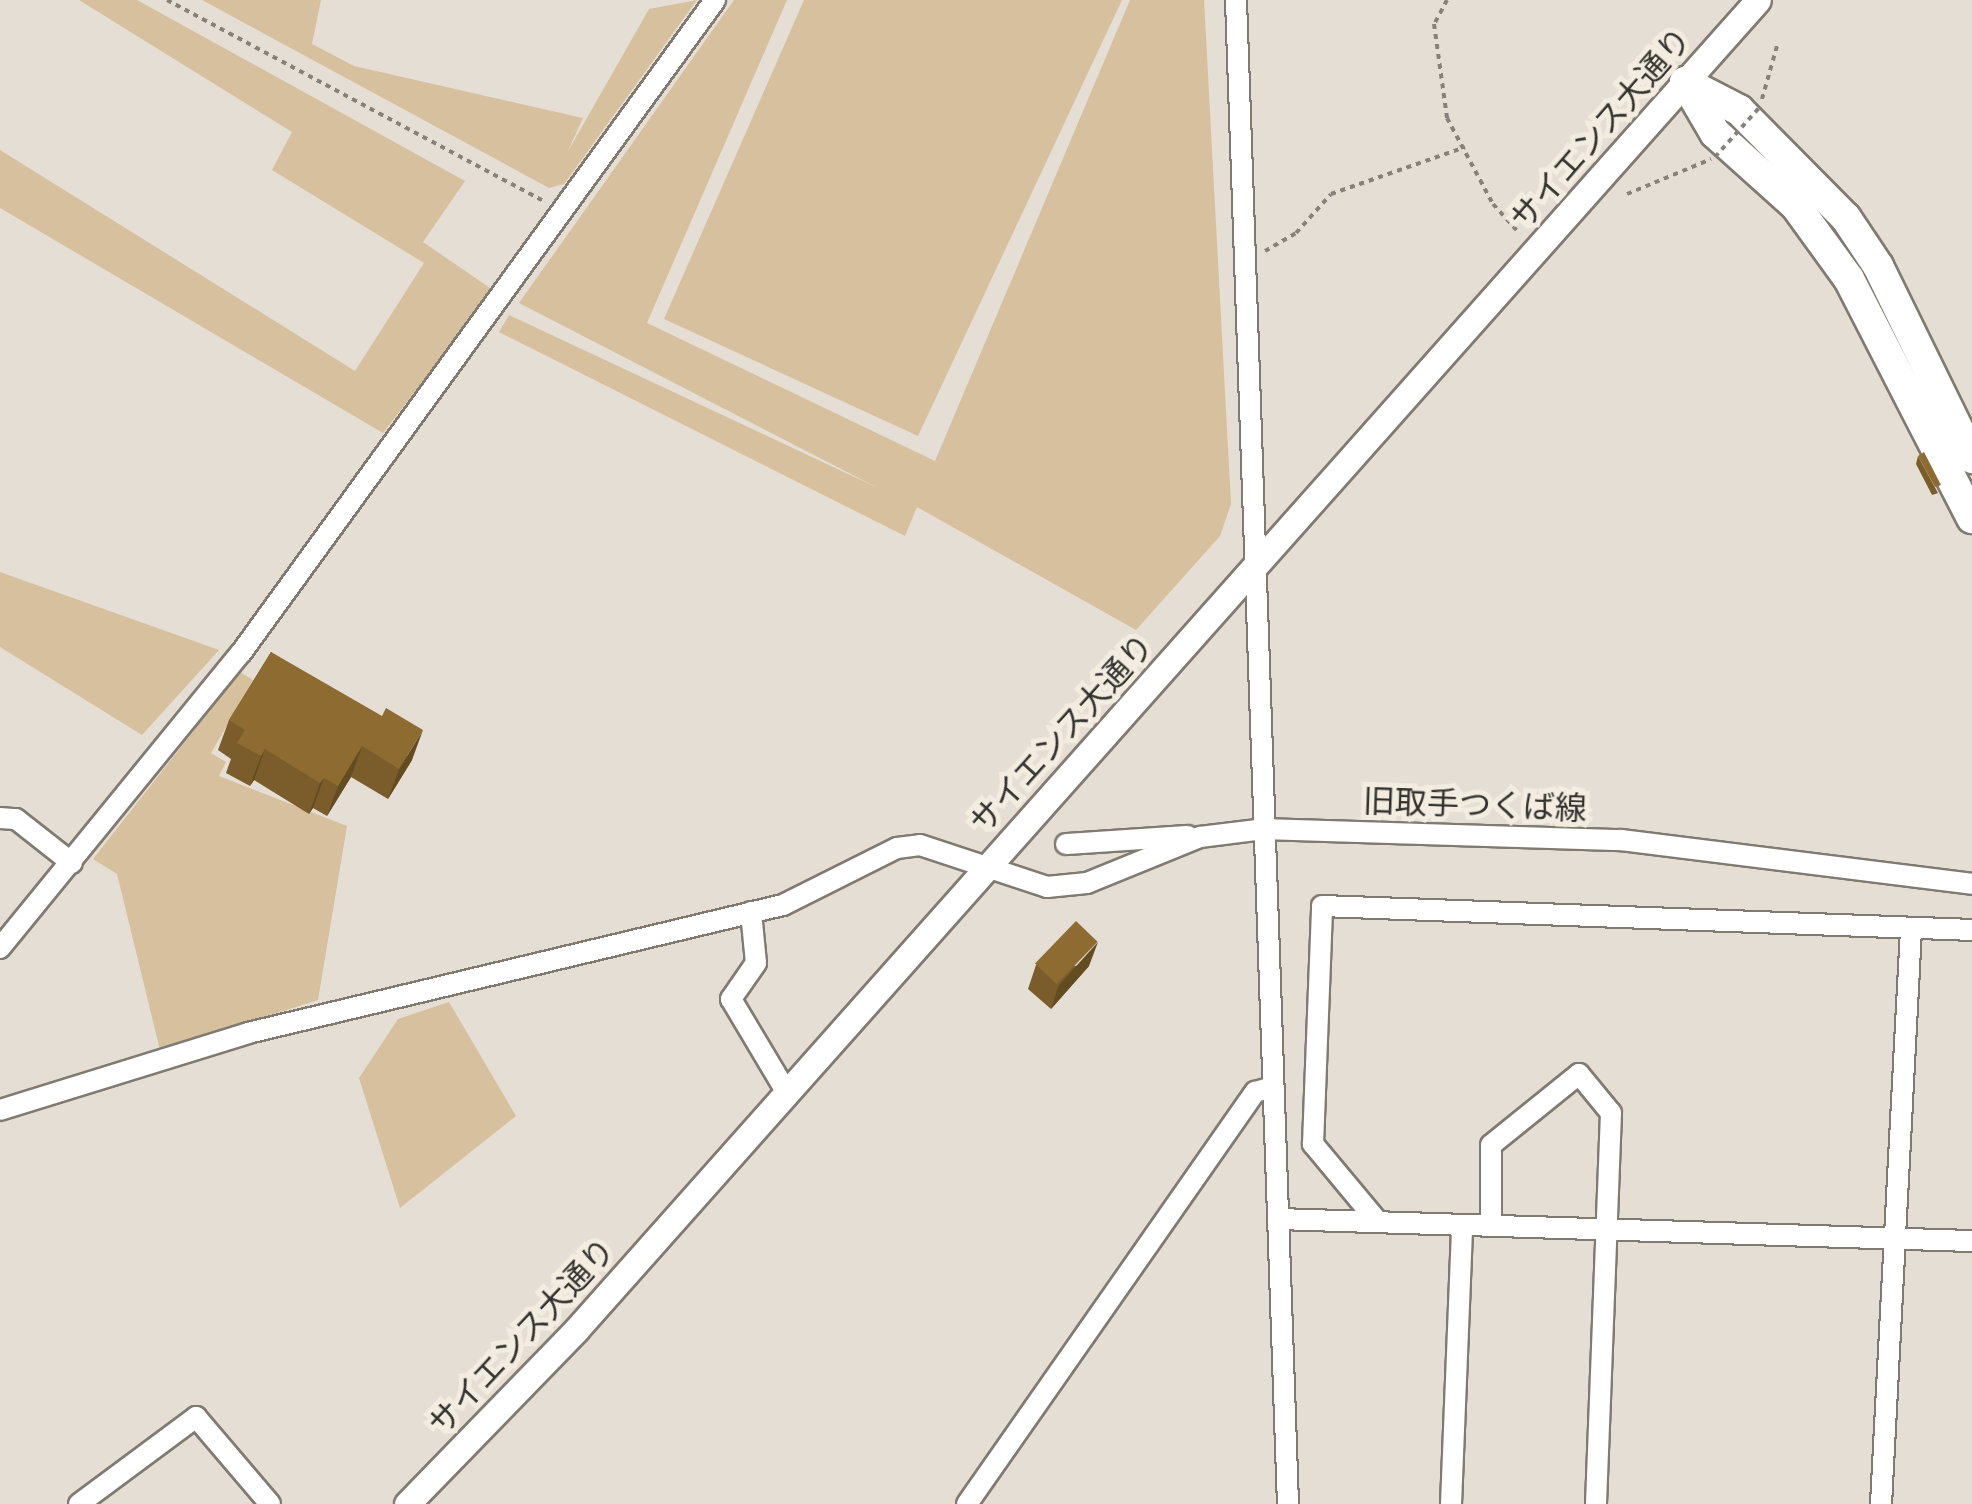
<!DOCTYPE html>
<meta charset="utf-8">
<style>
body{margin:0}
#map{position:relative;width:1972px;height:1504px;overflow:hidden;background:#e5ded4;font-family:Roboto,"Noto Sans JP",sans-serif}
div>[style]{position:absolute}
.green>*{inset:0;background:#d6c09d}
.path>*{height:4px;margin-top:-2px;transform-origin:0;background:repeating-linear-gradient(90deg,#86817b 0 5px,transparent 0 10px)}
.roads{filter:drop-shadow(2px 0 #807a71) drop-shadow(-2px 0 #807a71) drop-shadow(0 2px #807a71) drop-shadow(0 -2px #807a71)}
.minor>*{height:20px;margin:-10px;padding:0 10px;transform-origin:10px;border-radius:10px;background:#fff}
.major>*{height:25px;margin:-12.5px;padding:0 12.5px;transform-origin:12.5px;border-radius:12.5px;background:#fff}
.highway>*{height:30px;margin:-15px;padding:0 15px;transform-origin:15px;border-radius:15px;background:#fff}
.path-bridge>*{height:4px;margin-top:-2px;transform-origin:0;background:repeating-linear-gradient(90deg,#86817b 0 5px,transparent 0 10px)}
.wall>*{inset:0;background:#7a5d2a}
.shaded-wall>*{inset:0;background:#634c22}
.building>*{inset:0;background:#8e6c31;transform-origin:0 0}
span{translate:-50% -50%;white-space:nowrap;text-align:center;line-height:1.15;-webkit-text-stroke:10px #f2ece1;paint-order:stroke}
.street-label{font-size:32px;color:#34322e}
</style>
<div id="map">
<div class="green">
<div style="clip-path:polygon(79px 0,137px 0,465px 181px,423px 242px,493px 290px,383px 433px,0 208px,0 150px,355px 371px,424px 263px,272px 170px,292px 132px)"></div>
<div style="clip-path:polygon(202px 0,321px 0,312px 44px,354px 66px,583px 118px,567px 153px,649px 9px,697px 0,564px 184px,549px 188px)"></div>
<div style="clip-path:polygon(734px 0,787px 0,647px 323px,935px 461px,1130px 0,1204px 0,1231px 504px,1220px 536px,1136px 630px,917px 507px,905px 536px,499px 332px,509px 315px,878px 488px,519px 303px)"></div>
<div style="clip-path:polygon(804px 0,1122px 0,918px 436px,664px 319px)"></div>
<div style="clip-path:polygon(0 572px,219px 650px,142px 735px,0 647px)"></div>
<div style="clip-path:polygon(240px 672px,253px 680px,211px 753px,226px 762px,219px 776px,347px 826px,318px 1000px,160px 1050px,117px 874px,93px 859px)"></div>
<div style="clip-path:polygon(449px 1002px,516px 1116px,400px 1208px,359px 1078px,398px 1019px)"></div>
</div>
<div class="path">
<div style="left:167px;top:0;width:429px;rotate:28.1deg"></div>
<div style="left:1447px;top:0;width:27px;rotate:118deg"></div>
<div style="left:1434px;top:24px;width:95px;rotate:82.1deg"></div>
<div style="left:1447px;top:118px;width:98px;rotate:61.9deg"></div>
<div style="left:1493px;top:204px;width:40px;rotate:48deg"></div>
<div style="left:1762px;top:99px;width:55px;rotate:-74.2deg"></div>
<div style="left:1627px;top:194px;width:91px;rotate:-22.6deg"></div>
<div style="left:1265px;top:251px;width:36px;rotate:-30deg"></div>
<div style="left:1296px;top:233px;width:52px;rotate:-48.1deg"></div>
<div style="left:1331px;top:194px;width:142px;rotate:-19.3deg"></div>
</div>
<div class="roads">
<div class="minor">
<div style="left:1236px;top:0;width:1505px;rotate:88.02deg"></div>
<div style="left:0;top:818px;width:16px;rotate:4deg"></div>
<div style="left:16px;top:819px;width:71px;rotate:38.2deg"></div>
<div style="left:1066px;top:844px;width:122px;rotate:-3.8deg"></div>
<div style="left:751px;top:912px;width:51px;rotate:84.4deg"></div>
<div style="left:756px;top:963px;width:44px;rotate:124.8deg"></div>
<div style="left:731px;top:999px;width:109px;rotate:59.2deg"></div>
<div style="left:0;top:948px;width:381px;rotate:-50.8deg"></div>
<div style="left:241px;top:653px;width:807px;rotate:-54.02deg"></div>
<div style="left:0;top:1110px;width:260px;rotate:-17.2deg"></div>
<div style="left:248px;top:1033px;width:550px;rotate:-13.46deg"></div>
<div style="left:783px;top:905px;width:127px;rotate:-26.6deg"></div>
<div style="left:897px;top:848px;width:23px;rotate:-7deg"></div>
<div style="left:920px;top:845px;width:134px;rotate:18.3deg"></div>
<div style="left:1047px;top:887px;width:40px;rotate:-5.7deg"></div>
<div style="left:1087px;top:883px;width:122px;rotate:-22.2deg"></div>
<div style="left:1200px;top:837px;width:64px;rotate:-7.1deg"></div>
<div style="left:1264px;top:829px;width:357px;rotate:1.8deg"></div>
<div style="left:1621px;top:840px;width:354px;rotate:7.1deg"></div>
<div style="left:1278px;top:1219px;width:694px;rotate:1.82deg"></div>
<div style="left:1378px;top:1222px;width:102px;rotate:-129.8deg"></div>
<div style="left:1313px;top:1144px;width:238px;rotate:-87.8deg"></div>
<div style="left:1322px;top:906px;width:650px;rotate:2.11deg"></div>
<div style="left:1491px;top:1226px;width:81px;rotate:-90deg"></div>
<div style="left:1491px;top:1145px;width:113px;rotate:-38.9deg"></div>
<div style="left:1579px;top:1074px;width:50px;rotate:50.6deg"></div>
<div style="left:1611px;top:1113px;width:391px;rotate:92.2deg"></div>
<div style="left:79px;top:1504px;width:146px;rotate:-36.6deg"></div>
<div style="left:196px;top:1417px;width:114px;rotate:49.6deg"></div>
<div style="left:967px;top:1504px;width:503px;rotate:-55.05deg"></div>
<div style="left:1255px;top:1092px;width:19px;rotate:-16deg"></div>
<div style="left:1451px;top:1504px;width:279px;rotate:-87.7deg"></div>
<div style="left:1881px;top:1504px;width:575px;rotate:-87.01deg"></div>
</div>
<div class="major">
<div style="left:407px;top:1504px;width:243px;rotate:-45.8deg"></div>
<div style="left:576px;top:1330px;width:1779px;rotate:-48.37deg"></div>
</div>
<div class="highway">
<div style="left:1685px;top:82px;width:59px;rotate:59.5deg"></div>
<div style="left:1715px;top:133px;width:109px;rotate:42deg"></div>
<div style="left:1796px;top:206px;width:90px;rotate:54deg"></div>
<div style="left:1849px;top:279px;width:269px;rotate:62.8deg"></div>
<div style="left:1685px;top:82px;width:61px;rotate:27.4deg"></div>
<div style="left:1739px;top:110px;width:152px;rotate:45.3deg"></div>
<div style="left:1846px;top:218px;width:58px;rotate:56.3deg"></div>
<div style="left:1878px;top:266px;width:214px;rotate:63.9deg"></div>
</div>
</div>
<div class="path-bridge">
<div style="left:1715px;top:157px;width:66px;rotate:-48.1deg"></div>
</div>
<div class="wall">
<div style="clip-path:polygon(1918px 456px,1938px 493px,1932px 495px,1916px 464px)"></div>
<div style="clip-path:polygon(271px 652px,412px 760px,388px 799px,351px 777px,327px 816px,313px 808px,309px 814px,254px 780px,250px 786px,226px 773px,231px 759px,218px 750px,229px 720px)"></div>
<div style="clip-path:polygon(1036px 965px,1089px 966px,1051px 1009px,1028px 989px)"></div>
</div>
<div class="shaded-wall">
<div style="clip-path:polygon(423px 730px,412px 760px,388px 799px,399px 769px)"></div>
<div style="clip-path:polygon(362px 746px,351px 777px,327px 816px,338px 786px)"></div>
<div style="clip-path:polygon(265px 749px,254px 780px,250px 786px,261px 756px)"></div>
<div style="clip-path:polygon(324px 778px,313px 808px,309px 814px,320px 783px)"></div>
<div style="clip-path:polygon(1098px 942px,1089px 966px,1051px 1009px,1059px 985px)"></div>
</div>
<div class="building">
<div style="clip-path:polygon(1924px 452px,1941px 485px,1935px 487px,1918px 456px)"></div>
<div style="clip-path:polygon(271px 652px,382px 716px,386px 708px,423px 730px,399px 769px,362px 746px,338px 786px,324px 778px,320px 783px,265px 749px,261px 756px,237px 743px,245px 730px,229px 720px)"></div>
<div style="left:1076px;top:921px;width:30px;height:59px;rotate:44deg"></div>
</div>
<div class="street-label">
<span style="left:1601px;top:129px;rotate:-49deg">サイエンス大通り</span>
<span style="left:1062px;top:734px;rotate:-48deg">サイエンス大通り</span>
<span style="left:1475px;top:805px;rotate:2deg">旧取手つくば線</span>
<span style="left:522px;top:1337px;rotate:-47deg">サイエンス大通り</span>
</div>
</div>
